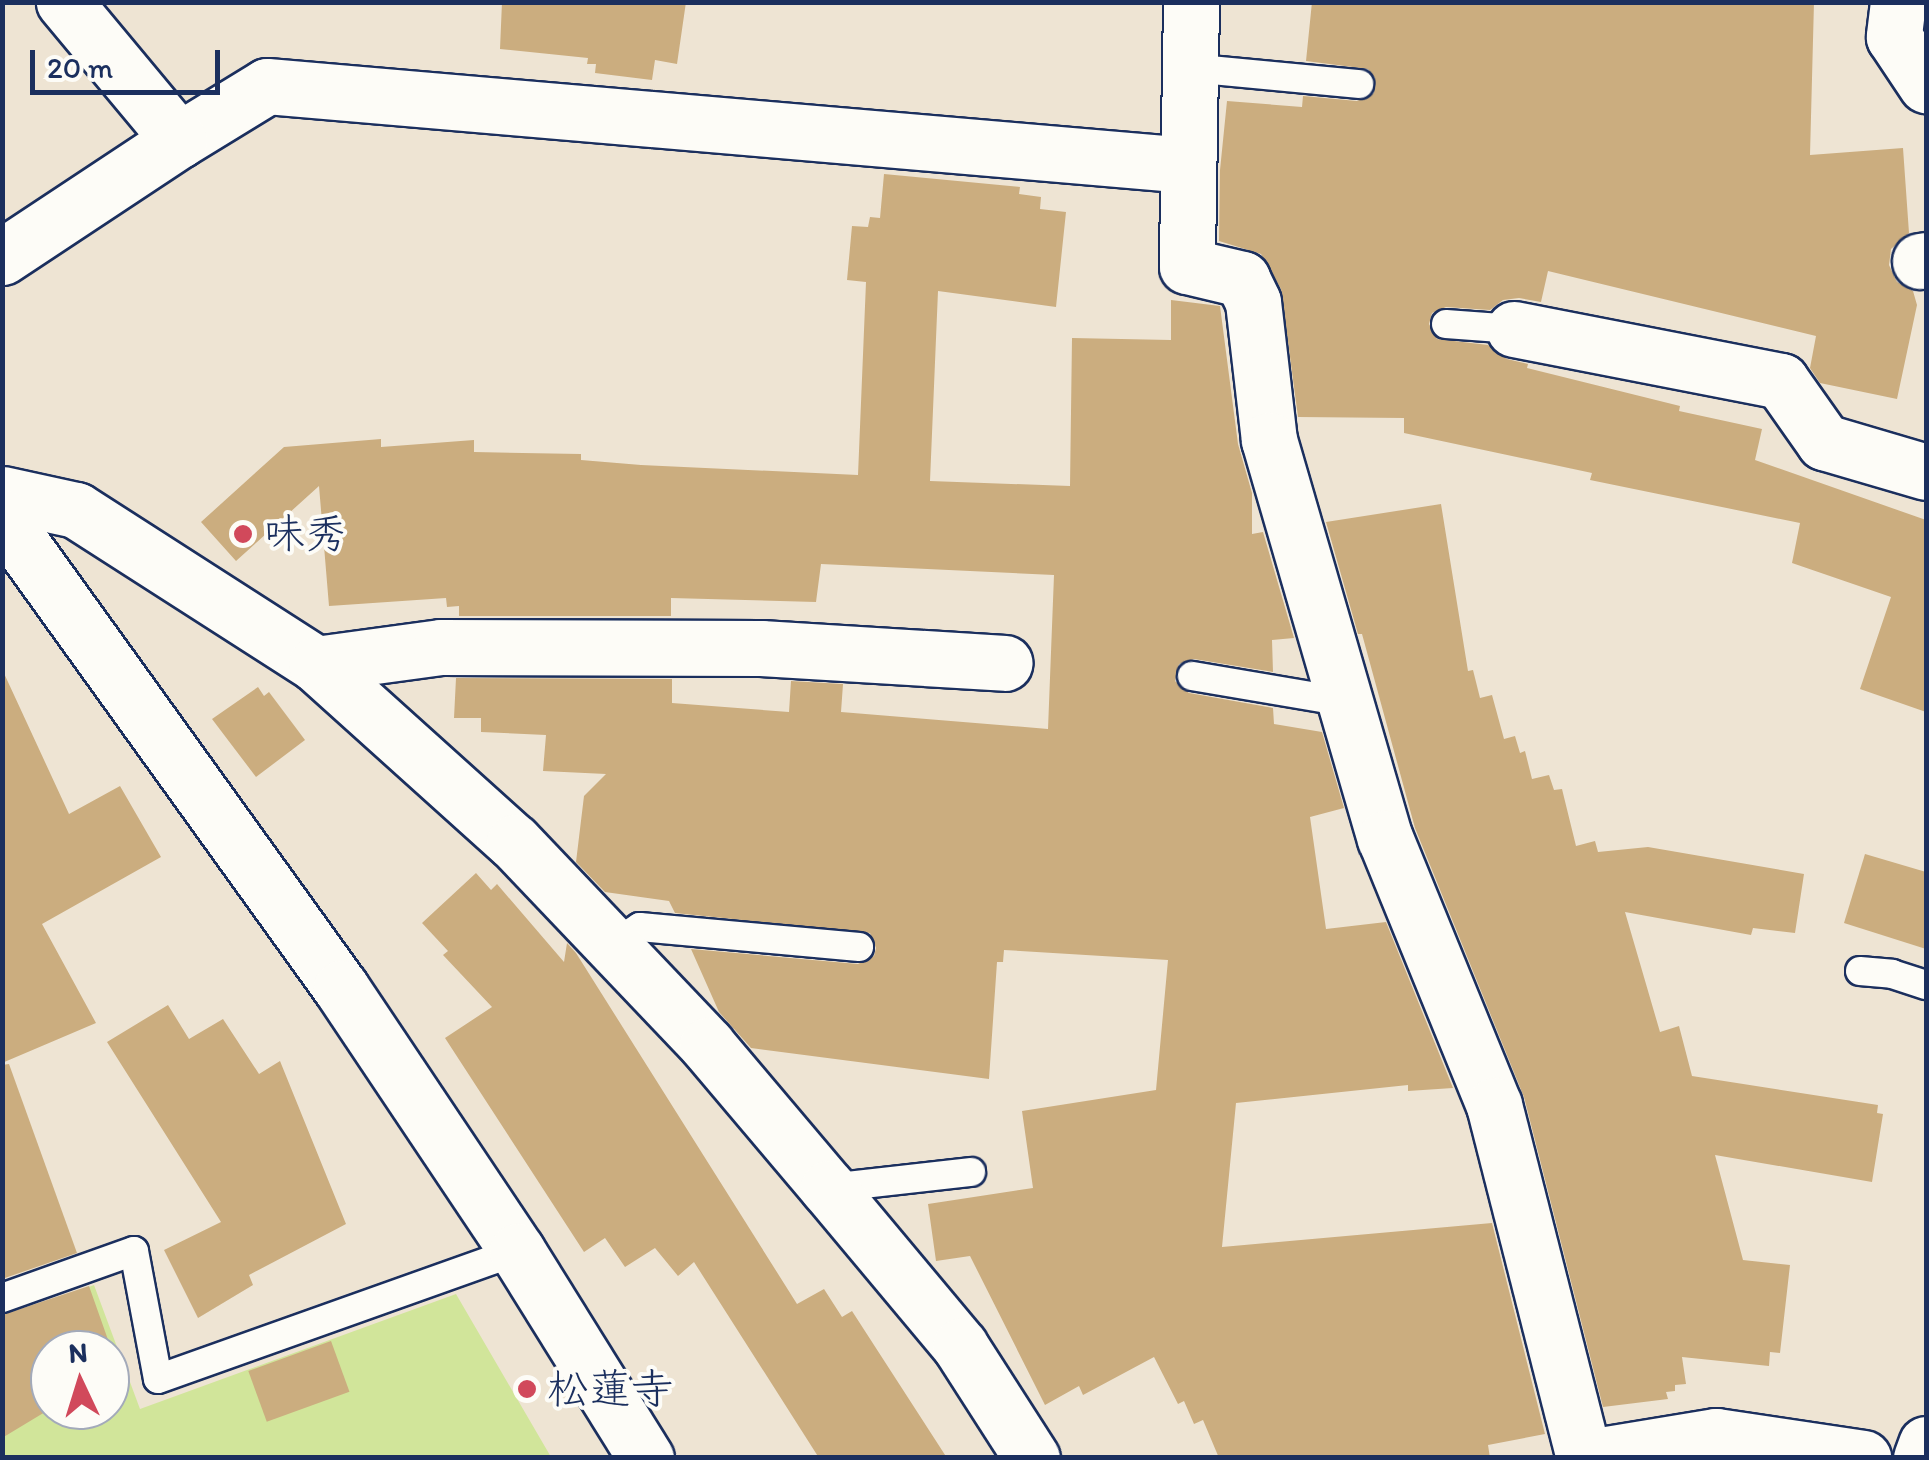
<!DOCTYPE html>
<meta charset="utf-8">
<style>
body{margin:0}
#map{position:relative;width:1929px;height:1460px;overflow:hidden;background:#eee4d3;font-family:Itim,"Klee One",sans-serif}
div>[style]{position:absolute}
.green>*{inset:0;background:#d1e59a}
.building>*{inset:0;background:#cbad7f;transform-origin:0 0}
.roads{filter:drop-shadow(2px 0 #1b2f5e) drop-shadow(-2px 0 #1b2f5e) drop-shadow(0 2px #1b2f5e) drop-shadow(0 -2px #1b2f5e)}
.lane>*{height:28px;margin:-14px;padding:0 14px;transform-origin:14px;border-radius:14px;background:#fdfcf7}
.street>*{height:55px;margin:-27.5px;padding:0 27.5px;transform-origin:27.5px;border-radius:27.5px;background:#fdfcf7}
.secondary>*{height:55px;margin:-27.5px;padding:0 27.5px;transform-origin:27.5px;border-radius:27.5px;background:#fdfcf7}
.dots>*{width:28px;height:28px;translate:-50% -50%;box-sizing:border-box;border:5px solid #fdfcf7;border-radius:50%}
span{translate:-50% -50%;white-space:nowrap;text-align:center;line-height:1.15;-webkit-text-stroke:8px #fdfcf7;paint-order:stroke}
.poi-label{font-size:42px;color:#1b2f5e}
.left{translate:0 -50%;text-align:left}
.frame{position:absolute;inset:0;border:5px solid #1b2f5e;pointer-events:none}
.north{position:absolute;left:30px;top:1330px;width:100px;height:100px;box-sizing:border-box;background:#fdfcf7;border:2px solid #a3aaba;border-radius:50%;rotate:356deg;font-size:28px;font-weight:700;line-height:40px;text-align:center;color:#1b2f5e}
.north::after{content:'';display:block;margin:auto;width:35px;height:45px;background:#d1495b;clip-path:polygon(50% 0,100% 100%,50% 72%,0 100%)}
.scale{position:absolute;left:30px;top:50px;width:190px;height:45px;box-sizing:border-box;border:5px solid #1b2f5e;border-top:0;padding-left:12px;font-size:30px;line-height:35px;white-space:nowrap;color:#1b2f5e;-webkit-text-stroke:8px #fdfcf7;paint-order:stroke}
</style>
<div id="map">
<div class="green">
<div style="clip-path:polygon(evenodd,94px 1285px,140px 1409px,456px 1294px,551px 1457px,3px 1458px,3px 1319px,94px 1285px,50px 1350px,110px 1350px,110px 1410px,50px 1410px,50px 1350px)"></div>
</div>
<div class="building">
<div style="clip-path:polygon(502px 2px,686px 2px,677px 64px,655px 60px,652px 80px,595px 73px,596px 64px,587px 64px,588px 58px,500px 49px)"></div>
<div style="clip-path:polygon(1312px 2px,1814px 2px,1810px 155px,1903px 148px,1909px 233px,1891px 249px,1889px 265px,1897px 282px,1913px 291px,1917px 305px,1897px 399px,1820px 383px,1810px 368px,1816px 336px,1548px 271px,1541px 302px,1519px 298px,1503px 300px,1490px 310px,1446px 307px,1432px 313px,1429px 324px,1437px 339px,1488px 345px,1507px 359px,1528px 364px,1527px 368px,1680px 406px,1679px 411px,1762px 429px,1755px 460px,1926px 520px,1926px 712px,1860px 689px,1891px 597px,1792px 563px,1800px 523px,1590px 480px,1592px 473px,1404px 433px,1404px 418px,1298px 417px,1281px 289px,1261px 254px,1219px 241px,1220px 170px,1227px 101px,1302px 107px,1303px 96px,1357px 101px,1374px 93px,1375px 78px,1368px 69px,1306px 61px)"></div>
<div style="clip-path:polygon(884px 174px,1020px 187px,1019px 194px,1041px 197px,1040px 209px,1066px 212px,1056px 307px,938px 291px,930px 481px,1070px 486px,1072px 338px,1171px 340px,1171px 300px,1220px 306px,1238px 444px,1252px 493px,1252px 534px,1263px 532px,1294px 638px,1272px 640px,1273px 672px,1194px 659px,1179px 664px,1175px 681px,1189px 693px,1273px 708px,1274px 724px,1322px 732px,1344px 808px,1310px 817px,1326px 929px,1386px 922px,1453px 1088px,1408px 1091px,1408px 1085px,1236px 1103px,1222px 1247px,1492px 1223px,1545px 1434px,1488px 1445px,1490px 1458px,1219px 1458px,1203px 1420px,1194px 1424px,1184px 1401px,1178px 1404px,1154px 1357px,1083px 1395px,1079px 1386px,1045px 1405px,970px 1256px,936px 1261px,928px 1204px,1033px 1188px,1022px 1111px,1156px 1090px,1168px 960px,1004px 950px,1003px 962px,997px 962px,989px 1079px,751px 1048px,719px 1012px,691px 949px,858px 964px,874px 956px,876px 948px,870px 933px,675px 913px,669px 901px,605px 892px,576px 862px,584px 796px,606px 774px,543px 771px,546px 735px,481px 732px,481px 718px,454px 718px,456px 678px,672px 679px,672px 703px,789px 712px,791px 681px,843px 684px,841px 712px,1048px 729px,1054px 575px,821px 564px,816px 602px,671px 598px,671px 616px,459px 616px,459px 606px,447px 607px,446px 598px,329px 606px,319px 486px,236px 561px,201px 522px,284px 447px,381px 439px,381px 447px,474px 440px,474px 452px,581px 454px,581px 460px,641px 465px,858px 475px,866px 282px,847px 280px,852px 226px,868px 227px,870px 217px,880px 218px)"></div>
<div style="clip-path:polygon(1441px 504px,1468px 671px,1473px 670px,1480px 698px,1492px 695px,1504px 739px,1515px 736px,1520px 753px,1525px 751px,1532px 779px,1549px 775px,1554px 790px,1562px 789px,1576px 846px,1595px 841px,1598px 852px,1648px 847px,1804px 874px,1795px 933px,1753px 928px,1751px 935px,1625px 912px,1660px 1032px,1679px 1026px,1692px 1076px,1878px 1105px,1877px 1113px,1883px 1114px,1872px 1182px,1715px 1155px,1743px 1260px,1790px 1265px,1780px 1353px,1770px 1352px,1769px 1366px,1682px 1357px,1686px 1384px,1675px 1385px,1675px 1391px,1666px 1392px,1668px 1399px,1603px 1407px,1524px 1097px,1415px 828px,1362px 634px,1358px 634px,1326px 522px)"></div>
<div style="clip-path:polygon(2px 669px,69px 814px,120px 786px,161px 857px,42px 924px,96px 1023px,2px 1063px)"></div>
<div style="clip-path:polygon(258px 687px,264px 696px,269px 692px,305px 740px,256px 777px,212px 719px)"></div>
<div style="clip-path:polygon(1865px 854px,1926px 872px,1926px 949px,1844px 923px)"></div>
<div style="clip-path:polygon(476px 873px,491px 890px,497px 884px,564px 962px,567px 943px,576px 953px,797px 1304px,824px 1289px,842px 1317px,852px 1311px,947px 1458px,819px 1458px,694px 1262px,678px 1276px,655px 1248px,625px 1267px,605px 1238px,584px 1252px,445px 1038px,492px 1007px,443px 955px,448px 951px,422px 923px)"></div>
<div style="clip-path:polygon(168px 1005px,189px 1039px,223px 1019px,259px 1074px,280px 1061px,346px 1224px,249px 1275px,253px 1285px,198px 1318px,164px 1250px,221px 1222px,107px 1042px)"></div>
<div style="clip-path:polygon(9px 1064px,77px 1253px,2px 1279px,2px 1065px)"></div>
<div style="clip-path:polygon(89px 1286px,118px 1368px,110px 1372px,110px 1350px,50px 1350px,50px 1409px,2px 1438px,2px 1315px)"></div>
<div style="left:331px;top:1341px;width:54px;height:88px;rotate:70deg"></div>
</div>
<div class="roads">
<div class="lane">
<div style="left:1189px;top:68px;width:171px;rotate:5.4deg"></div>
<div style="left:1446px;top:324px;width:68px;rotate:4.2deg"></div>
<div style="left:1192px;top:676px;width:156px;rotate:9.6deg"></div>
<div style="left:613px;top:945px;width:32px;rotate:-34deg"></div>
<div style="left:640px;top:927px;width:220px;rotate:5.2deg"></div>
<div style="left:1860px;top:971px;width:32px;rotate:5deg"></div>
<div style="left:1892px;top:974px;width:36px;rotate:18deg"></div>
<div style="left:828px;top:1188px;width:144px;rotate:-6.4deg"></div>
<div style="left:2px;top:1298px;width:140px;rotate:-19.6deg"></div>
<div style="left:134px;top:1251px;width:130px;rotate:79.4deg"></div>
<div style="left:158px;top:1379px;width:381px;rotate:-19.6deg"></div>
</div>
<div class="street">
<div style="left:1191px;top:2px;width:264px;rotate:90.9deg"></div>
<div style="left:1187px;top:266px;width:57px;rotate:13.3deg"></div>
<div style="left:1242px;top:279px;width:25px;rotate:64deg"></div>
<div style="left:1253px;top:302px;width:139px;rotate:83.4deg"></div>
<div style="left:1269px;top:440px;width:415px;rotate:73.8deg"></div>
<div style="left:1385px;top:838px;width:288px;rotate:67.8deg"></div>
<div style="left:1494px;top:1105px;width:363px;rotate:75.7deg"></div>
<div style="left:1898px;top:2px;width:35px;rotate:97deg"></div>
<div style="left:1894px;top:37px;width:58px;rotate:56.3deg"></div>
<div style="left:179px;top:140px;width:103px;rotate:-31.5deg"></div>
<div style="left:267px;top:86px;width:922px;rotate:4.91deg"></div>
<div style="left:2px;top:257px;width:212px;rotate:-33.5deg"></div>
<div style="left:179px;top:140px;width:180px;rotate:-129.8deg"></div>
<div style="left:1920px;top:261px;width:6px;rotate:-9deg"></div>
<div style="left:1514px;top:329px;width:272px;rotate:11deg"></div>
<div style="left:1781px;top:381px;width:75px;rotate:54.8deg"></div>
<div style="left:1824px;top:442px;width:106px;rotate:16.4deg"></div>
<div style="left:2px;top:494px;width:76px;rotate:12.2deg"></div>
<div style="left:76px;top:510px;width:285px;rotate:32.7deg"></div>
<div style="left:316px;top:664px;width:266px;rotate:42deg"></div>
<div style="left:514px;top:842px;width:280px;rotate:46.4deg"></div>
<div style="left:707px;top:1045px;width:187px;rotate:49.8deg"></div>
<div style="left:828px;top:1188px;width:206px;rotate:50.1deg"></div>
<div style="left:960px;top:1346px;width:133px;rotate:57.3deg"></div>
<div style="left:316px;top:664px;width:126px;rotate:-7.7deg"></div>
<div style="left:441px;top:647px;width:320px;rotate:0.2deg"></div>
<div style="left:761px;top:648px;width:244px;rotate:3.5deg"></div>
<div style="left:1583px;top:1458px;width:135px;rotate:-9.4deg"></div>
<div style="left:1716px;top:1436px;width:149px;rotate:8.5deg"></div>
<div style="left:1921px;top:1458px;width:15px;rotate:-70deg"></div>
</div>
<div class="secondary">
<div style="left:2px;top:517px;width:580px;rotate:54.26deg"></div>
<div style="left:341px;top:988px;width:316px;rotate:56.2deg"></div>
<div style="left:517px;top:1251px;width:244px;rotate:58.1deg"></div>
</div>
</div>
<div class="dots">
<div style="left:243px;top:534px;background:#d1495b"></div>
<div style="left:527px;top:1389px;background:#d1495b"></div>
</div>
<div class="poi-label">
<span class="left" style="left:263px;top:534px">味秀</span>
<span class="left" style="left:547px;top:1389px">松蓮寺</span>
</div>
<div class="frame"></div>
<div class="north">N</div>
<div class="scale">20 m</div>
</div>
